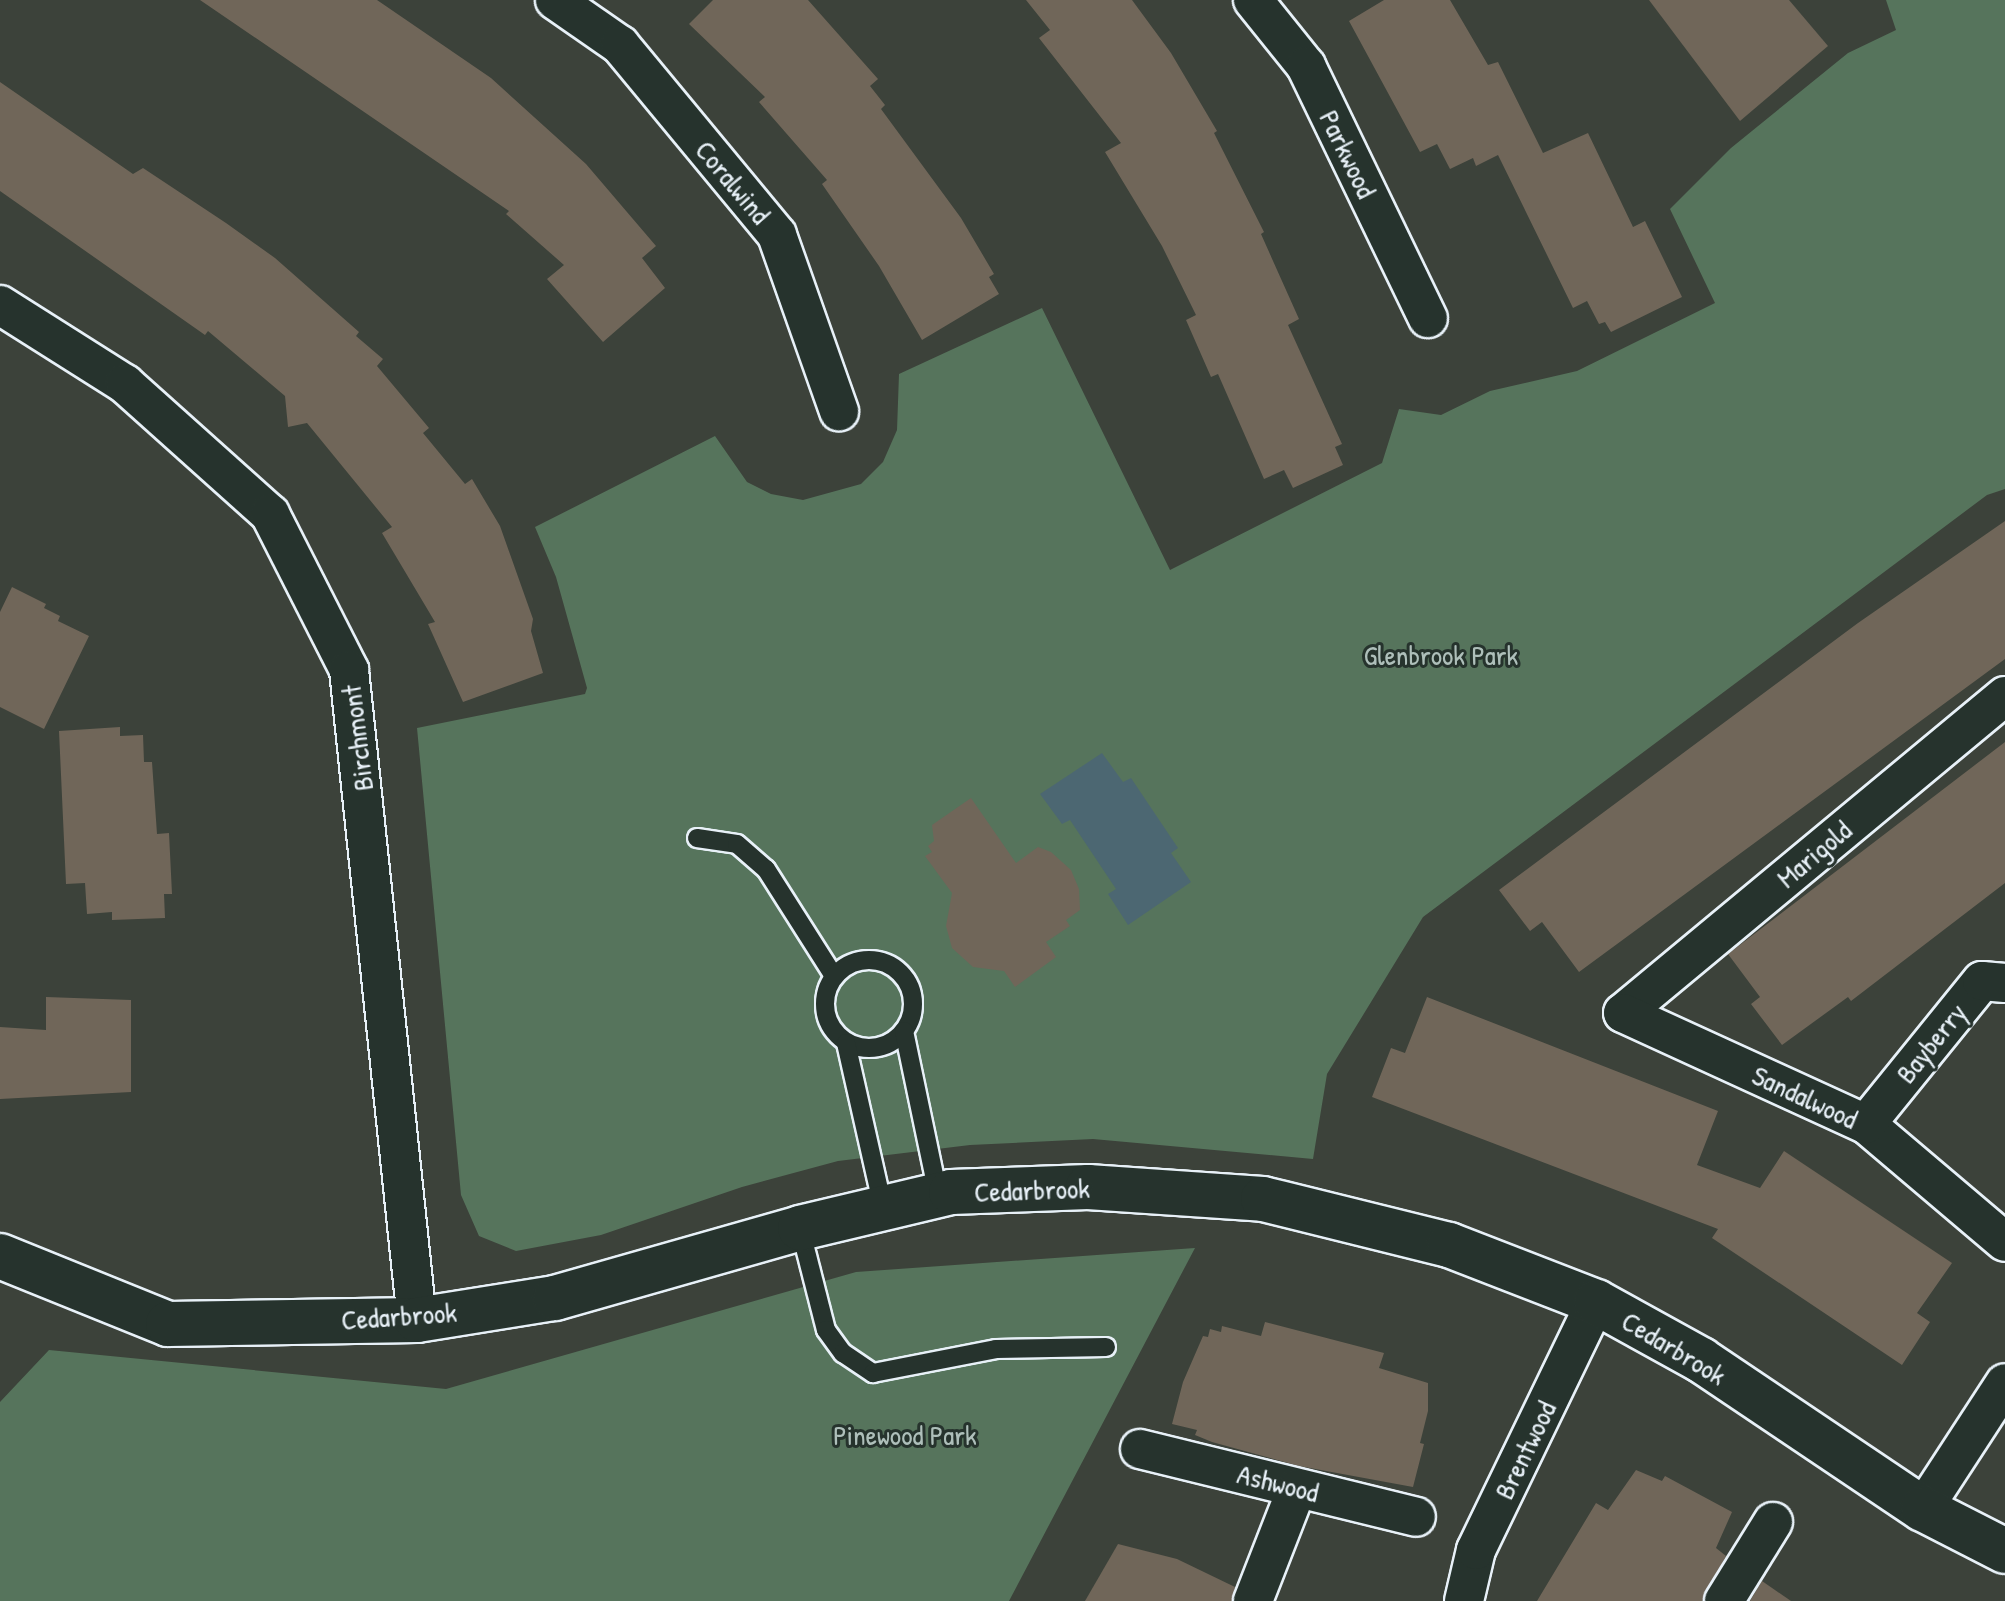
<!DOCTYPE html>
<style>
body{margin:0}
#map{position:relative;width:2005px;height:1601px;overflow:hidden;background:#3c423a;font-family:"Patrick Hand",sans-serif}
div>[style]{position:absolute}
.green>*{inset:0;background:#56745c}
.water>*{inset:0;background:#4c6772}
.building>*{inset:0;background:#706659}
.roads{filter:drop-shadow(2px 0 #e8f1f8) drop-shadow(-2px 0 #e8f1f8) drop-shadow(0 2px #e8f1f8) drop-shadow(0 -2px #e8f1f8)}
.lane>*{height:18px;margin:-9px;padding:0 9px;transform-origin:9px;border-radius:9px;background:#26332d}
.lane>.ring{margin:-9px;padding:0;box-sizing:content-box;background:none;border:18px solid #26332d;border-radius:50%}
.street>*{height:38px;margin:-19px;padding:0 19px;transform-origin:19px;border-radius:19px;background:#26332d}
.secondary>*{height:44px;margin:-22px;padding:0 22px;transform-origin:22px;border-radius:22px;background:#26332d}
span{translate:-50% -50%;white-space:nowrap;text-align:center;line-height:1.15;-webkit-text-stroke:6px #26332d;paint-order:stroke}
.street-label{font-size:28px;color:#e8f1f8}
.park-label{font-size:28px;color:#aebfba}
</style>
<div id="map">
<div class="green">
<div style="clip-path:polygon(1886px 0,2005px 0,2005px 489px,1987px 495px,1423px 917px,1327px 1074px,1313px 1159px,1093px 1139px,970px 1145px,838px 1161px,742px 1187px,601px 1235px,516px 1251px,479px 1236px,461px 1195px,417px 728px,585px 694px,587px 688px,556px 577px,535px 527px,715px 436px,747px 482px,771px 494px,803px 500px,861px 484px,883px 462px,897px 430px,899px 374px,1042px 308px,1170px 570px,1382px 463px,1399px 409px,1441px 415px,1490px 391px,1577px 371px,1715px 303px,1670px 209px,1731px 148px,1848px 53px,1896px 30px)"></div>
<div style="clip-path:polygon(1195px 1248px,1009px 1601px,0 1601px,0 1402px,49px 1350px,446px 1389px,856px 1272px)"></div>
</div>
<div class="water">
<div style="clip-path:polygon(1102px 753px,1123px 782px,1131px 778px,1178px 848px,1171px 853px,1191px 882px,1128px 925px,1108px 894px,1116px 889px,1070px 820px,1062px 824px,1040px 794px)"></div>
</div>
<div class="building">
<div style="clip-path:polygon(200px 0,377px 0,491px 78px,586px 164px,656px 246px,642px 258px,665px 288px,603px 342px,547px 279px,564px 265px,506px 214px,509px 211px)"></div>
<div style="clip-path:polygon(713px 0,808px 0,878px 79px,870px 86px,885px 105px,881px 109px,961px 218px,994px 274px,989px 277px,999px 294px,922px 340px,879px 266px,822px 184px,827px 180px,759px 102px,765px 97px,689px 24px)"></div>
<div style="clip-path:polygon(1026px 0,1132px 0,1171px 53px,1217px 131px,1214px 133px,1264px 232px,1261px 234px,1299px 319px,1288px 325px,1342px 444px,1335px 447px,1343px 465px,1293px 488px,1284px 470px,1264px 479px,1218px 374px,1211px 377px,1186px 320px,1196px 315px,1162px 246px,1105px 152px,1121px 143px,1039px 38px,1050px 30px)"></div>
<div style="clip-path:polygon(1384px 0,1450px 0,1488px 65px,1498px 62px,1543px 153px,1588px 133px,1633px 227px,1645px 221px,1682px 297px,1611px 332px,1605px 322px,1599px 324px,1587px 301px,1573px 308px,1498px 155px,1476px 166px,1473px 158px,1450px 169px,1437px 144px,1420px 152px,1349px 21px)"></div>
<div style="clip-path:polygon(1649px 0,1789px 0,1828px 46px,1740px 121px)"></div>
<div style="clip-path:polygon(0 82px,133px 174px,143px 168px,226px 223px,275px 258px,359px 332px,356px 336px,383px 359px,377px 366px,429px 428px,423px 433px,465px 484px,472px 479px,500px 526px,533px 619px,531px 631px,543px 673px,463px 702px,428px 624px,435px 622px,382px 533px,392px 527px,307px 423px,288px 427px,285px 396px,208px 331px,205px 335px,0 191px)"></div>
<div style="clip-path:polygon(2005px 521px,2005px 659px,1579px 972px,1542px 922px,1530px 931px,1499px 890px,1858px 623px)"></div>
<div style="clip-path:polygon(12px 587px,46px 604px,44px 608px,60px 616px,58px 621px,89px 636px,44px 729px,0 707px,0 612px)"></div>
<div style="clip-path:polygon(120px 727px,120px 736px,143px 735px,144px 762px,152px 762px,157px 834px,169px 833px,172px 894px,164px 894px,165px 918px,112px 920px,112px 912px,87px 914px,85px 883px,66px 884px,59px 731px)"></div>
<div style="clip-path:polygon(2005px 742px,2005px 883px,1851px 1001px,1848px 997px,1782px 1045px,1751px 1004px,1760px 997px,1728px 954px)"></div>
<div style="clip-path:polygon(971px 798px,1016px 863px,1038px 847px,1051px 852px,1071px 870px,1079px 889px,1080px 910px,1066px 920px,1070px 926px,1046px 942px,1056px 957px,1015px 987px,1004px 971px,973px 967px,952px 948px,946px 926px,952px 893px,925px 856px,932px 852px,928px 846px,934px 841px,932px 825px)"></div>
<div style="clip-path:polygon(46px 997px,131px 1000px,131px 1092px,0 1099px,0 1027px,46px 1030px)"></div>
<div style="clip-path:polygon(1427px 997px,1718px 1111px,1697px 1165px,1760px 1188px,1784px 1151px,1952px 1263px,1917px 1313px,1930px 1322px,1902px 1365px,1712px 1238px,1718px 1229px,1372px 1097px,1391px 1048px,1405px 1053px)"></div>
<div style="clip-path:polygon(1265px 1322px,1384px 1353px,1379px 1368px,1428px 1383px,1428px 1411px,1420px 1443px,1424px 1444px,1413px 1487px,1299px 1466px,1212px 1442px,1195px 1435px,1197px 1430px,1172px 1424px,1183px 1382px,1203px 1336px,1208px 1337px,1210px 1329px,1221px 1332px,1222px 1326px,1261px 1336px)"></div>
<div style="clip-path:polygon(1636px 1470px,1662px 1481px,1665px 1476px,1732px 1512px,1716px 1548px,1726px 1556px,1702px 1601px,1537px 1601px,1596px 1503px,1608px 1510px)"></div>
<div style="clip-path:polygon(1118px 1544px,1177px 1559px,1235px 1587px,1232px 1601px,1085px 1601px)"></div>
<div style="clip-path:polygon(1762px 1581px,1791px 1601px,1750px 1601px)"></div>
</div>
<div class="roads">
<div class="lane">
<div style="left:697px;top:838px;width:40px;rotate:8.5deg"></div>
<div style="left:737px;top:844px;width:38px;rotate:41deg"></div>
<div style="left:766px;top:869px;width:127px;rotate:57.6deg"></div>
<div class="ring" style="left:825px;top:960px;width:70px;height:70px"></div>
<div style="left:904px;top:1031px;width:167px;rotate:78.2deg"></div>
<div style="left:846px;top:1043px;width:168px;rotate:77.3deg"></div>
<div style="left:800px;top:1228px;width:105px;rotate:75.7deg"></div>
<div style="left:826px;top:1330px;width:29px;rotate:54deg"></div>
<div style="left:843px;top:1353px;width:36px;rotate:34deg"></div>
<div style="left:873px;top:1373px;width:125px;rotate:-11deg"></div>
<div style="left:996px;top:1349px;width:110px;rotate:-1deg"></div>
</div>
<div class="street">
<div style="left:555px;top:0;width:79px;rotate:34.7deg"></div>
<div style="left:620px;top:45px;width:246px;rotate:50.4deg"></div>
<div style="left:777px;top:235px;width:187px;rotate:70.6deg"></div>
<div style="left:1253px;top:0;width:85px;rotate:51.2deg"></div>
<div style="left:1306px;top:66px;width:280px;rotate:64.2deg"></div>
<div style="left:0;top:305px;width:148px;rotate:32.3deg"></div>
<div style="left:125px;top:384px;width:195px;rotate:41.9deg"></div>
<div style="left:270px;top:514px;width:175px;rotate:63.1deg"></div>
<div style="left:349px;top:670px;width:654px;rotate:84.03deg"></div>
<div style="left:2005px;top:696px;width:496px;rotate:140.3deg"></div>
<div style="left:1623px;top:1013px;width:267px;rotate:24.6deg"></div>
<div style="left:1866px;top:1124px;width:182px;rotate:40.3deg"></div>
<div style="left:1866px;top:1124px;width:184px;rotate:-51deg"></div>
<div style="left:1982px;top:981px;width:23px;rotate:5deg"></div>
<div style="left:1140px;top:1449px;width:284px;rotate:13.8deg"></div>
<div style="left:1923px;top:1509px;width:150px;rotate:-56.9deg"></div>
<div style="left:1253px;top:1601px;width:121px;rotate:-68.7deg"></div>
<div style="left:1464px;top:1601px;width:52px;rotate:-76.8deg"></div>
<div style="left:1476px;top:1550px;width:276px;rotate:-64.2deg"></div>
<div style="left:1724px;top:1601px;width:93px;rotate:-58.2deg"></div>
</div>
<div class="secondary">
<div style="left:0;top:1256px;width:181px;rotate:22deg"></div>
<div style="left:168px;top:1324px;width:249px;rotate:-0.9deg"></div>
<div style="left:417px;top:1320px;width:140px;rotate:-9.1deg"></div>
<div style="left:555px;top:1298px;width:255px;rotate:-15.9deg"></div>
<div style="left:800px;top:1228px;width:155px;rotate:-13.4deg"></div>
<div style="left:951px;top:1192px;width:137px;rotate:-2.1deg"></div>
<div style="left:1088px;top:1187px;width:175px;rotate:3.9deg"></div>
<div style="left:1263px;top:1199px;width:192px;rotate:13.9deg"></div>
<div style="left:1449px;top:1245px;width:158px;rotate:21.2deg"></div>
<div style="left:1596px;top:1302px;width:120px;rotate:28.9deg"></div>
<div style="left:1701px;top:1360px;width:267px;rotate:33.9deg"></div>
<div style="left:1923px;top:1509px;width:92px;rotate:27.1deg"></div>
</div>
</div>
<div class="street-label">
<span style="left:1348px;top:154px;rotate:64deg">Parkwood</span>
<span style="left:733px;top:182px;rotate:50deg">Coralwind</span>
<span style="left:357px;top:738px;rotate:-97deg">Birchmont</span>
<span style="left:1814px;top:854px;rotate:-40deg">Marigold</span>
<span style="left:1931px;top:1043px;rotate:-51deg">Bayberry</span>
<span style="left:1805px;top:1097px;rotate:25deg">Sandalwood</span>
<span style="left:1032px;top:1190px;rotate:-2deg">Cedarbrook</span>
<span style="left:399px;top:1316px;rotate:-4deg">Cedarbrook</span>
<span style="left:1674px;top:1348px;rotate:31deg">Cedarbrook</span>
<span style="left:1525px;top:1450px;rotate:-64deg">Brentwood</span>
<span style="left:1278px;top:1483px;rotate:14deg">Ashwood</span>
</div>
<div class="park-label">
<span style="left:1441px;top:655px">Glenbrook Park</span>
<span style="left:905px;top:1435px">Pinewood Park</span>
</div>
</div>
